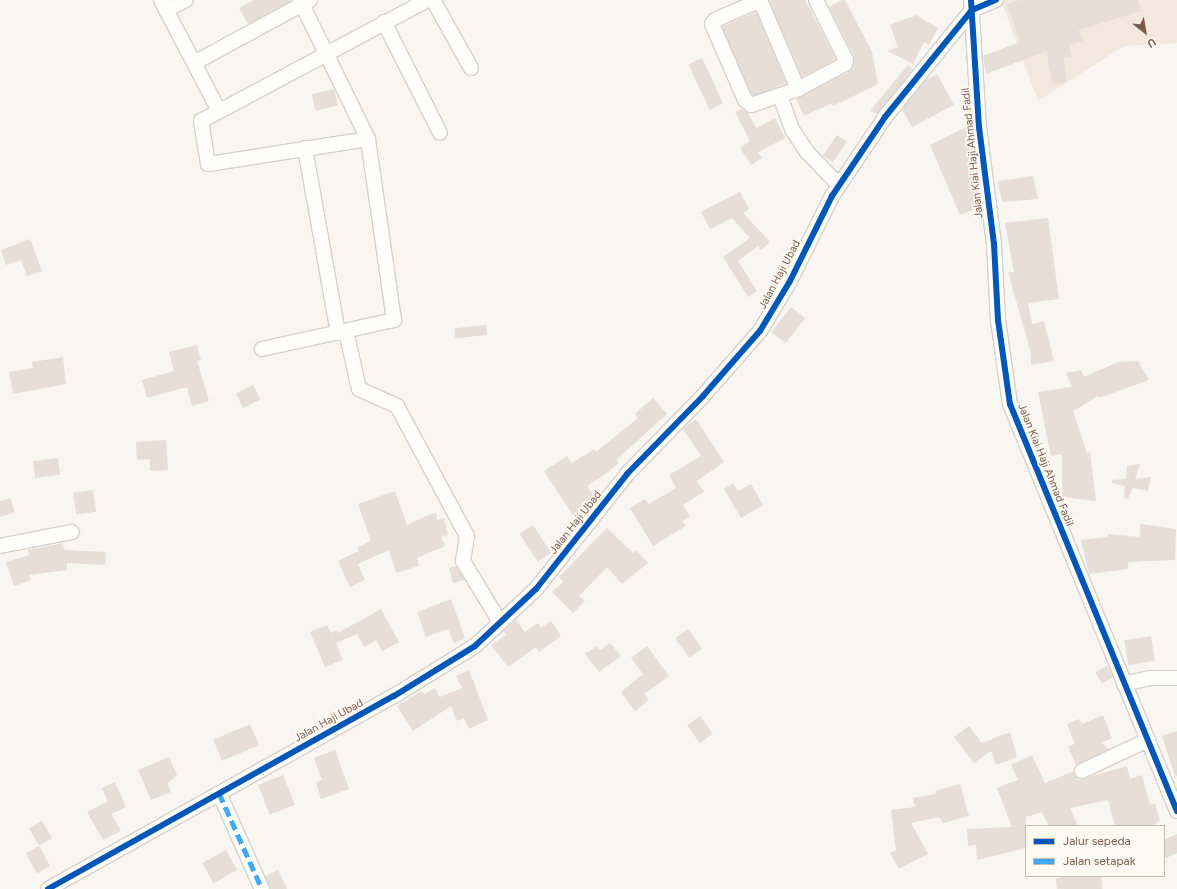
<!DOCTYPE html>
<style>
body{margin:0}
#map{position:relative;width:1177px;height:889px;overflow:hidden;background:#f9f5f0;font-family:Figtree,sans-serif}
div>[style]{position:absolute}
.residential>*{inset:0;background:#f2e8de}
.building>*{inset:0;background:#e6ded7;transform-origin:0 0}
.roads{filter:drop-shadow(1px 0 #d7d1cb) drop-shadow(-1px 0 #d7d1cb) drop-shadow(0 1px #d7d1cb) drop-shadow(0 -1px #d7d1cb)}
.minor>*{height:14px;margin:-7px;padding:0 7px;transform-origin:7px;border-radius:7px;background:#fefefd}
.quiet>*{height:5px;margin-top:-2.5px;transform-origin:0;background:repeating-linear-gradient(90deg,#3fa9f5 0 10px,transparent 0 15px)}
.cycleway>*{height:6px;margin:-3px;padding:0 3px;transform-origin:3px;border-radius:3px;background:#0057b8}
span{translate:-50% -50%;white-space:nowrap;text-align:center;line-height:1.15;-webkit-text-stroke:3.5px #fffaf3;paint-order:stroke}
.street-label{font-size:11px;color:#7a5c4d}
.legend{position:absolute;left:1025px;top:825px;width:140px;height:52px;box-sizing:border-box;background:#fffaf3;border:1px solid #cabbb1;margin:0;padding:5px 7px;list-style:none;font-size:12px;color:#7a5c4d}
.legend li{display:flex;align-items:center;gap:8px;height:20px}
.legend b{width:20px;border:1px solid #cabbb1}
.north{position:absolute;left:1125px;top:12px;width:40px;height:40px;-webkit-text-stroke:3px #fffaf3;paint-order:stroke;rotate:149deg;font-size:11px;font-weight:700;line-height:16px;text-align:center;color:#7a5c4d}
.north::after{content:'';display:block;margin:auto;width:14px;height:18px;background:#7a5c4d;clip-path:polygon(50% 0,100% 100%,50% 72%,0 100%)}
</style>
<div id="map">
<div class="residential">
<div style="clip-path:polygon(1001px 0,1177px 0,1177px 43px,1124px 46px,1038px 101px)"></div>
</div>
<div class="building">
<div style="clip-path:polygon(254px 0,292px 0,248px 24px,239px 8px)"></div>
<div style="clip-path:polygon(769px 0,805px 0,836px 59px,802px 77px)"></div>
<div style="clip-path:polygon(842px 0,845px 0,872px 52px,878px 84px,833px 106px,832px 103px,804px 116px,796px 99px,849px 72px,853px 66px,854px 56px,829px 7px)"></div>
<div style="clip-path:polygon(1019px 0,1138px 0,1141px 11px,1079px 30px,1083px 41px,1069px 45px,1071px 57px,1063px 58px,1067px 82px,1052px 85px,1047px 51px,986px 74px,983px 56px,1020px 42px,1007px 4px)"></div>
<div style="left:756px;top:12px;width:77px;height:37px;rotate:67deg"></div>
<div style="clip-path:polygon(916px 15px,938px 28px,929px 45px,924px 42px,913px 64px,887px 51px,898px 47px,890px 25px)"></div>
<div style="left:702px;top:58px;width:50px;height:15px;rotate:65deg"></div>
<div style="clip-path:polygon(908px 65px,912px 68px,908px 76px,877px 114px,870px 111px)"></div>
<div style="clip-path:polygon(937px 74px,954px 105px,912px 127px,902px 109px,926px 80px)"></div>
<div style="left:334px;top:89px;width:17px;height:23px;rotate:77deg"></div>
<div style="clip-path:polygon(742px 109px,748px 113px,756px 128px,775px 118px,785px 138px,758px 152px,762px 158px,751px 165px,740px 148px,750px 141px,735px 112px)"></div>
<div style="clip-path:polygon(968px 126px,974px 153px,969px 155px,974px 166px,970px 168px,979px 193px,981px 207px,960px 215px,930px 145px)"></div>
<div style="left:837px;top:135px;width:12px;height:25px;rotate:35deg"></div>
<div style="clip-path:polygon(1033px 176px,1038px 199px,1002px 202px,998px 181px)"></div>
<div style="clip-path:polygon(740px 192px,749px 209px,743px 213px,770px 242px,761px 250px,758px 246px,738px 261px,757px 291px,748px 297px,723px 257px,750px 238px,732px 218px,710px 229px,701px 212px)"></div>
<div style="clip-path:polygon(1048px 218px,1059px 299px,1028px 303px,1032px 324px,1044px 321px,1054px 361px,1031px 365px,1031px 353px,1008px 272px,1014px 272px,1005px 223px)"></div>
<div style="clip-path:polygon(30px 239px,42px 271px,27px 276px,21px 260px,6px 265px,1px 250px)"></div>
<div style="left:791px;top:307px;width:18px;height:32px;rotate:38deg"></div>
<div style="left:486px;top:325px;width:10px;height:32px;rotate:84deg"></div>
<div style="clip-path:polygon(197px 345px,201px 360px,197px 361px,209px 401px,192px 406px,187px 387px,147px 398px,142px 380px,174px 371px,169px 352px)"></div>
<div style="clip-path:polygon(63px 357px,66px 384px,13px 394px,9px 372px,33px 368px,32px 362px)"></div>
<div style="clip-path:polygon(1138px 361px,1149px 380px,1099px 398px,1098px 396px,1073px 411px,1087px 453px,1090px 452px,1096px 501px,1062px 497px,1062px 454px,1051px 456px,1038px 392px,1072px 387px,1066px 373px,1081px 370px,1084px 377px,1118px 362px)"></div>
<div style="left:253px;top:385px;width:16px;height:19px;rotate:63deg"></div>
<div style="clip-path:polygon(653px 398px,667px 414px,616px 460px,619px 463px,608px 472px,587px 486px,596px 499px,573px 515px,544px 471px,567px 456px,572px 463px,594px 449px,596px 452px,638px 418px,635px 414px)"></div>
<div style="clip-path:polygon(696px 419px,724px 462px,697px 481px,704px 492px,683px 505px,690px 516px,682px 521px,686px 526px,653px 546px,630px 508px,645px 499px,649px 504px,676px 488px,669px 475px,701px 456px,683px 429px)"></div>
<div style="clip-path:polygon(166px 440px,168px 470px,150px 471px,150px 459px,137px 460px,136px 442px)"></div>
<div style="left:58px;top:458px;width:17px;height:25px;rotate:83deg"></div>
<div style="clip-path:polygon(1140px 464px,1135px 479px,1151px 477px,1148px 491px,1132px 488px,1128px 499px,1124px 498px,1125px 486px,1112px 483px,1112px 480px,1126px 479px,1127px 466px)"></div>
<div style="clip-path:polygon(733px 483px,738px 491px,751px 484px,763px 505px,741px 518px,724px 489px)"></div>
<div style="left:93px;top:490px;width:22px;height:20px;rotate:82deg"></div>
<div style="clip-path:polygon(395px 491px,407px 525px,436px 512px,437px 520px,444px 518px,448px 535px,441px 537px,445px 546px,417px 558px,419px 566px,396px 573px,389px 550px,358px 564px,365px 580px,350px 587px,338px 561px,359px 551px,357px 548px,371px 541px,358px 504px)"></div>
<div style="clip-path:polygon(10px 498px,15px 512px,0 517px,0 501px)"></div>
<div style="clip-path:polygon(1140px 524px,1176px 529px,1175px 560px,1128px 562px,1128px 569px,1089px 574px,1081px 540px,1108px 537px,1108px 534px,1140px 537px)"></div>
<div style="left:533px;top:525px;width:33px;height:16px;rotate:57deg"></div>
<div style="clip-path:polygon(607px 528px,633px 553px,636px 550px,648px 563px,622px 584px,607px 567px,579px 596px,585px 601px,573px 613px,552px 592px,563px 582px,559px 577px)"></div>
<div style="clip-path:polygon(63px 543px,64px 550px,106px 552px,105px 565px,67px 563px,67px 570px,29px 575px,31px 580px,14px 586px,6px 562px,29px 555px,28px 550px)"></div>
<div style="clip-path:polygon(456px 566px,465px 580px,453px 583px,449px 568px)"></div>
<div style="clip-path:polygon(451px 599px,465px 638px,454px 643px,448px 629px,426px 637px,417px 612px)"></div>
<div style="clip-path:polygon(381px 609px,399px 642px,382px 651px,376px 640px,364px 647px,357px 634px,336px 643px,343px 660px,325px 667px,310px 632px,327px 625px,331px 633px,337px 630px,338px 633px)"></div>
<div style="clip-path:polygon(516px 620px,525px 632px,538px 623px,541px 628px,551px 621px,561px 636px,539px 652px,536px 647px,508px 667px,491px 645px,506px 635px,503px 631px)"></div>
<div style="left:688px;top:629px;width:24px;height:16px;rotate:54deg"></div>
<div style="left:1151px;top:636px;width:25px;height:27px;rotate:81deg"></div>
<div style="clip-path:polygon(610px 643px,621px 656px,599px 672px,585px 654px,597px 646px,600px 650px)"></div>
<div style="clip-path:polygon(647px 646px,669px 676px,644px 694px,649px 700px,635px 711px,621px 692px,643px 674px,631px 658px)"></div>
<div style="left:1107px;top:666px;width:13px;height:13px;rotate:61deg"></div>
<div style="clip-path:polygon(469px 670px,488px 720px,469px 729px,464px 718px,457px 721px,451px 706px,413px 731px,397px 706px,421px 691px,424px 694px,435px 688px,440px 697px,462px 688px,456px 676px)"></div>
<div style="clip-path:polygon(1103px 715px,1112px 738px,1102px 743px,1109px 749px,1076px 765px,1068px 746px,1075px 744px,1067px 724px,1079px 719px,1082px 724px)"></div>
<div style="left:700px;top:716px;width:22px;height:16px;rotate:54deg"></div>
<div style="left:250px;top:724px;width:23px;height:40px;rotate:67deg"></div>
<div style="clip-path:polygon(969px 726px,982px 743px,1010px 732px,1017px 757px,996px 765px,991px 751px,974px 763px,954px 737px)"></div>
<div style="clip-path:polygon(1177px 731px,1177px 776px,1175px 776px,1162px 736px)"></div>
<div style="clip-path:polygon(335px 750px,349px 789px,321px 799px,316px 782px,322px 780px,314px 758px)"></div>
<div style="clip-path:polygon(1032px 755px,1045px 783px,1074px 771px,1078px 780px,1127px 766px,1130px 779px,1142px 775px,1150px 805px,1155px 803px,1160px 820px,1153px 826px,1115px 826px,1108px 800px,1070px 808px,1078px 826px,1049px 826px,1042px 812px,1026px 817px,1026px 848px,977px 860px,976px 845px,968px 846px,967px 829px,1012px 827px,997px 788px,1018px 780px,1011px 765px)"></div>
<div style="clip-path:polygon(169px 757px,177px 775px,167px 784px,171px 792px,151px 800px,138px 770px)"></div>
<div style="left:283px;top:775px;width:32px;height:27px;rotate:68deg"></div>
<div style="clip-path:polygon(115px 782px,126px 807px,111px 814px,121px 831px,103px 840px,87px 812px,108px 801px,102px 788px)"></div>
<div style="clip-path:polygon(960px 784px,969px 816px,943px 823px,939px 817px,911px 823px,928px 854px,899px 869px,890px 853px,896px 850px,891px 810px,915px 807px,913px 798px,936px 794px,935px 791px)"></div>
<div style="left:42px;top:821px;width:20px;height:15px;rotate:60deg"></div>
<div style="clip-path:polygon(1177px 834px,1177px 853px,1164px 859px,1164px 840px)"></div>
<div style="left:39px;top:846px;width:23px;height:15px;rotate:61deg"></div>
<div style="left:226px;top:850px;width:23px;height:27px;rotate:61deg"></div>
<div style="clip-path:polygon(278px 870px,287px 889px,270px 889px,265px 876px)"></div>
<div style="clip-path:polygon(1064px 876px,1101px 876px,1102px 889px,1057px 889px,1056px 879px)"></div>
</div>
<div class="roads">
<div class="minor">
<div style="left:161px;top:0;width:125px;rotate:62.4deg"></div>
<div style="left:433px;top:0;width:78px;rotate:60.8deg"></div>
<div style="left:760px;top:0;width:97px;rotate:66.9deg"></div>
<div style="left:761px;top:0;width:50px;rotate:156.5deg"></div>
<div style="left:715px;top:20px;width:5px;rotate:127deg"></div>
<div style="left:712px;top:24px;width:83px;rotate:66.5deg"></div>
<div style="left:745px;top:100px;width:8px;rotate:40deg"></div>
<div style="left:751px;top:105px;width:50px;rotate:-18.8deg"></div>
<div style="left:798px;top:89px;width:53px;rotate:-28deg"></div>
<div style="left:845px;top:64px;width:4px;rotate:-76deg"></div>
<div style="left:846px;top:60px;width:67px;rotate:-116.6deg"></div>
<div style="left:971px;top:0;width:127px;rotate:86.4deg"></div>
<div style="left:979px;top:127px;width:118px;rotate:82.7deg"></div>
<div style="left:994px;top:244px;width:76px;rotate:87deg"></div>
<div style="left:998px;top:320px;width:85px;rotate:81.9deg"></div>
<div style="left:1010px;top:404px;width:440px;rotate:67.7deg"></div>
<div style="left:166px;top:10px;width:22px;rotate:-27deg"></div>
<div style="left:384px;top:22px;width:124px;rotate:63.2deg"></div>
<div style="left:194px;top:63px;width:132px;rotate:-28.5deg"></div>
<div style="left:780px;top:96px;width:37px;rotate:70deg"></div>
<div style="left:793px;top:131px;width:25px;rotate:56deg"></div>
<div style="left:807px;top:152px;width:46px;rotate:45.9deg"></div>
<div style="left:368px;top:139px;width:162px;rotate:171.1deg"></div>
<div style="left:208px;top:164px;width:44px;rotate:-99.2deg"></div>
<div style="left:201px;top:121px;width:257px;rotate:-28.1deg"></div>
<div style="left:305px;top:148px;width:188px;rotate:79.9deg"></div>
<div style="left:346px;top:331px;width:59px;rotate:77.4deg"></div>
<div style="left:359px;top:389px;width:42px;rotate:24.1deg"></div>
<div style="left:397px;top:406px;width:148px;rotate:61.7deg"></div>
<div style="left:467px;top:536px;width:25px;rotate:99deg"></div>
<div style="left:463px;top:561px;width:71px;rotate:58.8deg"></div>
<div style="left:262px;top:349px;width:135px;rotate:-12.4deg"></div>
<div style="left:394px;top:320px;width:183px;rotate:-98.2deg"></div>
<div style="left:368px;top:139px;width:155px;rotate:-116.1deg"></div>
<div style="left:0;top:546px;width:73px;rotate:-11deg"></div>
<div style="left:1124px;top:684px;width:27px;rotate:-13deg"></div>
<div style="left:1150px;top:678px;width:27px"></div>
<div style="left:1082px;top:771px;width:73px;rotate:-25.2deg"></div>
<div style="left:219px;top:793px;width:105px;rotate:65.9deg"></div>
<div style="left:48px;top:889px;width:396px;rotate:-29.2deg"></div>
<div style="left:394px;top:696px;width:95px;rotate:-31.7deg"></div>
<div style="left:475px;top:646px;width:83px;rotate:-43.1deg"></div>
<div style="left:536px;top:589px;width:147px;rotate:-51.6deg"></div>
<div style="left:627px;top:474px;width:109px;rotate:-45.7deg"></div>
<div style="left:703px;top:396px;width:86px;rotate:-48.8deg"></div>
<div style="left:760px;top:331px;width:58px;rotate:-59deg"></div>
<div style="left:790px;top:281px;width:95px;rotate:-63.7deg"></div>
<div style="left:832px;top:196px;width:95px;rotate:-56.1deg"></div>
<div style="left:885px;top:117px;width:138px;rotate:-50.9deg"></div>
<div style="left:972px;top:10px;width:26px;rotate:-23deg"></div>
</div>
</div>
<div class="quiet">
<div style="left:219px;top:793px;width:105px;rotate:65.9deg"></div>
</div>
<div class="cycleway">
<div style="left:971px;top:0;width:127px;rotate:86.4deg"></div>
<div style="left:979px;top:127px;width:118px;rotate:82.7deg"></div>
<div style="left:994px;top:244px;width:76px;rotate:87deg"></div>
<div style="left:998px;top:320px;width:85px;rotate:81.9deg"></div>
<div style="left:1010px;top:404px;width:440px;rotate:67.7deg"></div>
<div style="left:48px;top:889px;width:396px;rotate:-29.2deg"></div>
<div style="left:394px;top:696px;width:95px;rotate:-31.7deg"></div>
<div style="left:475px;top:646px;width:83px;rotate:-43.1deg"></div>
<div style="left:536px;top:589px;width:147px;rotate:-51.6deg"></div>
<div style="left:627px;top:474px;width:109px;rotate:-45.7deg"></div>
<div style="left:703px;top:396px;width:86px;rotate:-48.8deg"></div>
<div style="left:760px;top:331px;width:58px;rotate:-59deg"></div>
<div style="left:790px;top:281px;width:95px;rotate:-63.7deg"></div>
<div style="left:832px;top:196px;width:95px;rotate:-56.1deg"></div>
<div style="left:885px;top:117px;width:138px;rotate:-50.9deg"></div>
<div style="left:972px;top:10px;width:26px;rotate:-23deg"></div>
</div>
<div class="street-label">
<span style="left:973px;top:153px;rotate:-96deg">Jalan Kiai Haji Ahmad Fadil</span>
<span style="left:780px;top:275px;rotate:-62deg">Jalan Haji Ubad</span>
<span style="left:1045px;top:465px;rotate:68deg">Jalan Kiai Haji Ahmad Fadil</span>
<span style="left:576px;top:523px;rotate:-52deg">Jalan Haji Ubad</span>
<span style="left:329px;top:721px;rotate:-29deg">Jalan Haji Ubad</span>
</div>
<ul class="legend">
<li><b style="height:5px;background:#0057b8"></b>Jalur sepeda</li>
<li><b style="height:5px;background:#3fa9f5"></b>Jalan setapak</li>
</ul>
<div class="north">U</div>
</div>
